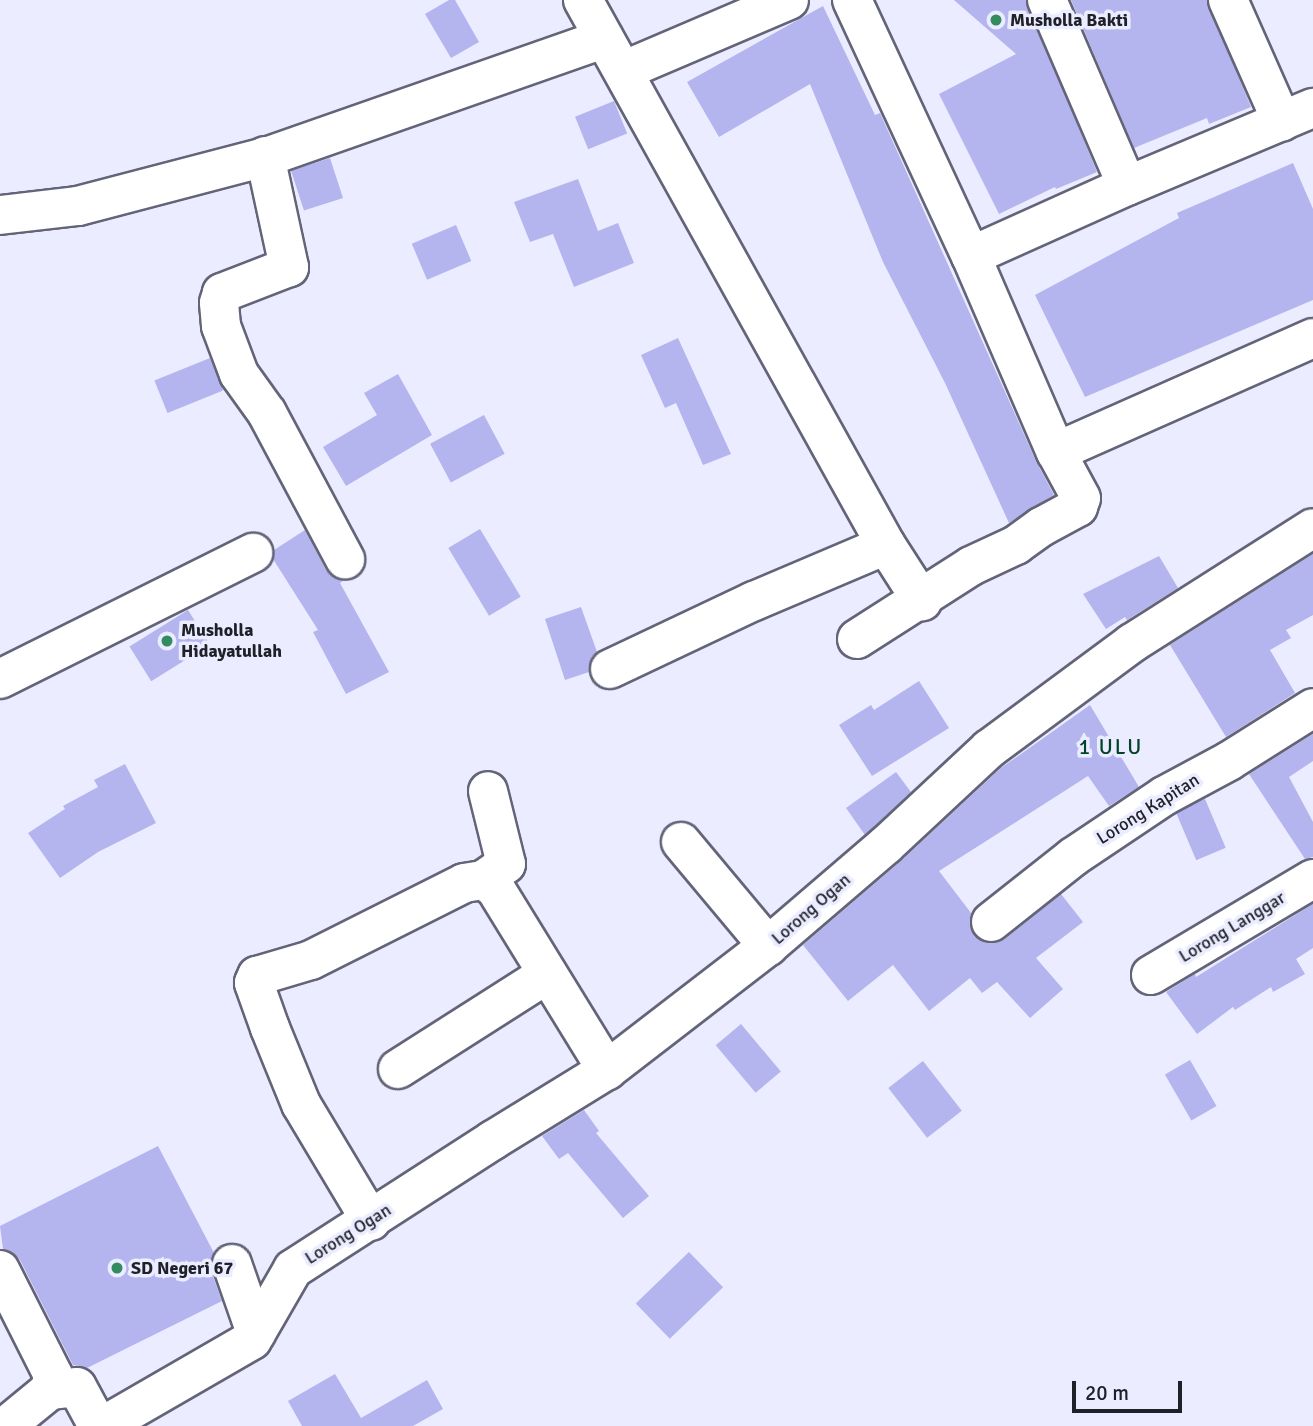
<!DOCTYPE html>
<style>
body{margin:0}
#map{position:relative;width:1313px;height:1426px;overflow:hidden;background:#ebecff;font-family:Signika,sans-serif}
div>[style]{position:absolute}
.building>*{inset:0;background:#b4b4ef;transform-origin:0 0}
.roads{filter:drop-shadow(2px 0 #636478) drop-shadow(-2px 0 #636478) drop-shadow(0 2px #636478) drop-shadow(0 -2px #636478)}
.street>*{height:38px;margin:-19px;padding:0 19px;transform-origin:19px;border-radius:19px;background:#fff}
.dots>*{width:19px;height:19px;translate:-50% -50%;box-sizing:border-box;border:4px solid #ebecff;border-radius:50%}
span{translate:-50% -50%;white-space:nowrap;text-align:center;line-height:1.15;-webkit-text-stroke:7px #ebecff;paint-order:stroke}
.poi-label{font-size:18px;color:#1f2028;font-weight:700}
.left{translate:0 -50%;text-align:left}
.street-label{font-size:18px;color:#1f2028}
.quarter-label{font-size:21px;color:#004428;letter-spacing:2px}
.scale{position:absolute;left:1072px;top:1381px;width:110px;height:32px;box-sizing:border-box;border:4px solid #1f2028;border-top:0;padding-left:9px;font-size:21px;line-height:24px;white-space:nowrap;color:#1f2028;-webkit-text-stroke:5px #ebecff;paint-order:stroke}
</style>
<div id="map">
<div class="building">
<div style="clip-path:polygon(449px 0,455px 0,479px 42px,451px 58px,425px 14px)"></div>
<div style="clip-path:polygon(954px 0,1026px 0,1097px 172px,1056px 189px,1055px 187px,999px 214px,939px 94px,1016px 54px)"></div>
<div style="clip-path:polygon(1071px 0,1207px 0,1251px 107px,1209px 124px,1207px 118px,1134px 148px)"></div>
<div style="clip-path:polygon(823px 6px,875px 115px,880px 113px,1036px 461px,1054px 495px,1009px 523px,945px 383px,883px 262px,810px 84px,719px 137px,687px 82px)"></div>
<div style="left:614px;top:101px;width:35px;height:42px;rotate:68deg"></div>
<div style="left:330px;top:158px;width:42px;height:41px;rotate:72deg"></div>
<div style="clip-path:polygon(1293px 163px,1313px 209px,1313px 300px,1085px 397px,1035px 295px,1179px 218px,1177px 213px)"></div>
<div style="clip-path:polygon(578px 179px,598px 231px,618px 223px,634px 263px,574px 287px,553px 234px,530px 242px,514px 202px)"></div>
<div style="left:456px;top:225px;width:39px;height:48px;rotate:67deg"></div>
<div style="clip-path:polygon(678px 338px,731px 454px,703px 465px,676px 403px,665px 408px,641px 355px)"></div>
<div style="left:210px;top:358px;width:35px;height:60px;rotate:68deg"></div>
<div style="clip-path:polygon(398px 374px,432px 435px,346px 486px,323px 447px,377px 415px,364px 393px)"></div>
<div style="left:484px;top:415px;width:44px;height:61px;rotate:62deg"></div>
<div style="left:480px;top:529px;width:79px;height:37px;rotate:59deg"></div>
<div style="clip-path:polygon(305px 530px,326px 570px,343px 581px,340px 583px,389px 672px,346px 694px,313px 632px,318px 630px,273px 559px,274px 550px)"></div>
<div style="clip-path:polygon(1313px 554px,1313px 615px,1286px 630px,1291px 638px,1270px 650px,1295px 693px,1226px 737px,1170px 645px,1165px 648px)"></div>
<div style="clip-path:polygon(1159px 556px,1178px 588px,1127px 620px,1125px 617px,1106px 629px,1083px 594px)"></div>
<div style="clip-path:polygon(581px 607px,597px 652px,592px 657px,589px 672px,565px 680px,545px 619px)"></div>
<div style="left:188px;top:610px;width:41px;height:69px;rotate:58deg"></div>
<div style="clip-path:polygon(919px 681px,949px 728px,872px 776px,839px 725px,871px 705px,874px 710px)"></div>
<div style="clip-path:polygon(1090px 705px,1139px 787px,1109px 806px,1088px 776px,939px 871px,971px 913px,970px 926px,974px 936px,984px 942px,995px 943px,1005px 939px,1061px 894px,1083px 922px,1036px 958px,1063px 989px,1030px 1018px,997px 982px,982px 993px,970px 978px,929px 1011px,893px 965px,848px 1001px,803px 945px,901px 861px,1001px 768px)"></div>
<div style="clip-path:polygon(1313px 734px,1313px 761px,1289px 777px,1313px 822px,1313px 857px,1305px 859px,1249px 774px)"></div>
<div style="clip-path:polygon(125px 764px,156px 823px,98px 852px,60px 878px,28px 833px,65px 809px,63px 806px,98px 787px,94px 780px)"></div>
<div style="clip-path:polygon(896px 772px,911px 792px,865px 835px,846px 808px)"></div>
<div style="left:1205px;top:799px;width:53px;height:32px;rotate:67deg"></div>
<div style="clip-path:polygon(1313px 904px,1313px 948px,1296px 959px,1305px 974px,1273px 992px,1271px 987px,1235px 1010px,1233px 1007px,1197px 1034px,1166px 992px,1195px 974px,1196px 977px)"></div>
<div style="left:741px;top:1024px;width:62px;height:33px;rotate:50deg"></div>
<div style="left:1190px;top:1060px;width:53px;height:29px;rotate:60deg"></div>
<div style="left:923px;top:1061px;width:63px;height:44px;rotate:52deg"></div>
<div style="clip-path:polygon(584px 1110px,599px 1131px,596px 1133px,649px 1196px,623px 1218px,568px 1153px,559px 1159px,542px 1136px)"></div>
<div style="clip-path:polygon(158px 1146px,214px 1253px,211px 1271px,222px 1301px,87px 1368px,73px 1365px,20px 1260px,12px 1252px,3px 1249px,0 1226px)"></div>
<div style="left:689px;top:1252px;width:49px;height:74px;rotate:46deg"></div>
<div style="clip-path:polygon(335px 1374px,361px 1418px,427px 1380px,443px 1409px,413px 1426px,302px 1426px,288px 1401px)"></div>
</div>
<div class="roads">
<div class="street">
<div style="left:583px;top:0;width:624px;rotate:60.93deg"></div>
<div style="left:886px;top:545px;width:67px;rotate:57.3deg"></div>
<div style="left:852px;top:0;width:282px;rotate:65.1deg"></div>
<div style="left:971px;top:256px;width:214px;rotate:66.6deg"></div>
<div style="left:1056px;top:452px;width:281px;rotate:-23.9deg"></div>
<div style="left:1047px;top:0;width:202px;rotate:66.7deg"></div>
<div style="left:1228px;top:0;width:133px;rotate:66.1deg"></div>
<div style="left:639px;top:64px;width:163px;rotate:-23.1deg"></div>
<div style="left:265px;top:156px;width:114px;rotate:77.8deg"></div>
<div style="left:289px;top:267px;width:72px;rotate:158.8deg"></div>
<div style="left:222px;top:293px;width:10px;rotate:107deg"></div>
<div style="left:219px;top:303px;width:23px;rotate:85deg"></div>
<div style="left:221px;top:326px;width:51px;rotate:69.4deg"></div>
<div style="left:239px;top:374px;width:48px;rotate:54.3deg"></div>
<div style="left:267px;top:413px;width:166px;rotate:61.9deg"></div>
<div style="left:0;top:215px;width:79px;rotate:-6.6deg"></div>
<div style="left:78px;top:206px;width:197px;rotate:-14.7deg"></div>
<div style="left:269px;top:156px;width:355px;rotate:-19.3deg"></div>
<div style="left:971px;top:256px;width:171px;rotate:-24.2deg"></div>
<div style="left:1127px;top:186px;width:202px;rotate:-22.8deg"></div>
<div style="left:857px;top:639px;width:135px;rotate:-32.6deg"></div>
<div style="left:971px;top:566px;width:50px;rotate:-25deg"></div>
<div style="left:1016px;top:545px;width:31px;rotate:-36deg"></div>
<div style="left:1041px;top:527px;width:42px;rotate:-28.4deg"></div>
<div style="left:1078px;top:507px;width:9px;rotate:-72deg"></div>
<div style="left:1081px;top:498px;width:52px;rotate:-118.5deg"></div>
<div style="left:610px;top:669px;width:159px;rotate:-25.3deg"></div>
<div style="left:754px;top:601px;width:143px;rotate:-23deg"></div>
<div style="left:0;top:679px;width:283px;rotate:-26.5deg"></div>
<div style="left:681px;top:842px;width:136px;rotate:50.1deg"></div>
<div style="left:483px;top:880px;width:28px;rotate:-35deg"></div>
<div style="left:506px;top:864px;width:75px;rotate:-103.9deg"></div>
<div style="left:991px;top:922px;width:105px;rotate:-38.4deg"></div>
<div style="left:1073px;top:857px;width:110px;rotate:-33.8deg"></div>
<div style="left:1164px;top:796px;width:74px;rotate:-28.3deg"></div>
<div style="left:1229px;top:761px;width:99px;rotate:-32.2deg"></div>
<div style="left:1151px;top:975px;width:188px;rotate:-30.7deg"></div>
<div style="left:398px;top:1069px;width:177px;rotate:-32.5deg"></div>
<div style="left:371px;top:1221px;width:136px;rotate:-120.9deg"></div>
<div style="left:301px;top:1104px;width:82px;rotate:-112.2deg"></div>
<div style="left:270px;top:1028px;width:48px;rotate:-109.6deg"></div>
<div style="left:254px;top:983px;width:8px;rotate:-67deg"></div>
<div style="left:257px;top:976px;width:56px;rotate:-16.5deg"></div>
<div style="left:311px;top:960px;width:171px;rotate:-26.7deg"></div>
<div style="left:464px;top:883px;width:19px;rotate:-9deg"></div>
<div style="left:483px;top:880px;width:14px;rotate:34deg"></div>
<div style="left:495px;top:888px;width:214px;rotate:58.4deg"></div>
<div style="left:232px;top:1264px;width:73px;rotate:70.8deg"></div>
<div style="left:0;top:1270px;width:118px;rotate:63.2deg"></div>
<div style="left:53px;top:1375px;width:15px;rotate:101deg"></div>
<div style="left:50px;top:1390px;width:57px;rotate:140.7deg"></div>
<div style="left:50px;top:1390px;width:27px;rotate:-6deg"></div>
<div style="left:77px;top:1387px;width:44px;rotate:61.7deg"></div>
<div style="left:103px;top:1426px;width:172px;rotate:-30deg"></div>
<div style="left:252px;top:1340px;width:82px;rotate:-60deg"></div>
<div style="left:293px;top:1269px;width:238px;rotate:-32.8deg"></div>
<div style="left:493px;top:1140px;width:134px;rotate:-31.6deg"></div>
<div style="left:607px;top:1070px;width:203px;rotate:-37.6deg"></div>
<div style="left:768px;top:946px;width:155px;rotate:-40.6deg"></div>
<div style="left:886px;top:845px;width:141px;rotate:-43deg"></div>
<div style="left:989px;top:749px;width:178px;rotate:-36.5deg"></div>
<div style="left:1132px;top:643px;width:214px;rotate:-32.4deg"></div>
</div>
</div>
<div class="dots">
<div style="left:996px;top:20px;background:#338c60"></div>
<div style="left:167px;top:641px;background:#338c60"></div>
<div style="left:117px;top:1268px;background:#338c60"></div>
</div>
<div class="poi-label">
<span class="left" style="left:1010px;top:20px">Musholla Bakti</span>
<span class="left" style="left:181px;top:641px">Musholla<br>Hidayatullah</span>
<span class="left" style="left:131px;top:1268px">SD Negeri 67</span>
</div>
<div class="street-label">
<span style="left:1148px;top:809px;rotate:-32deg">Lorong Kapitan</span>
<span style="left:811px;top:909px;rotate:-41deg">Lorong Ogan</span>
<span style="left:1232px;top:927px;rotate:-31deg">Lorong Langgar</span>
<span style="left:348px;top:1234px;rotate:-32deg">Lorong Ogan</span>
</div>
<div class="quarter-label">
<span style="left:1111px;top:747px">1 ULU</span>
</div>
<div class="scale">20 m</div>
</div>
